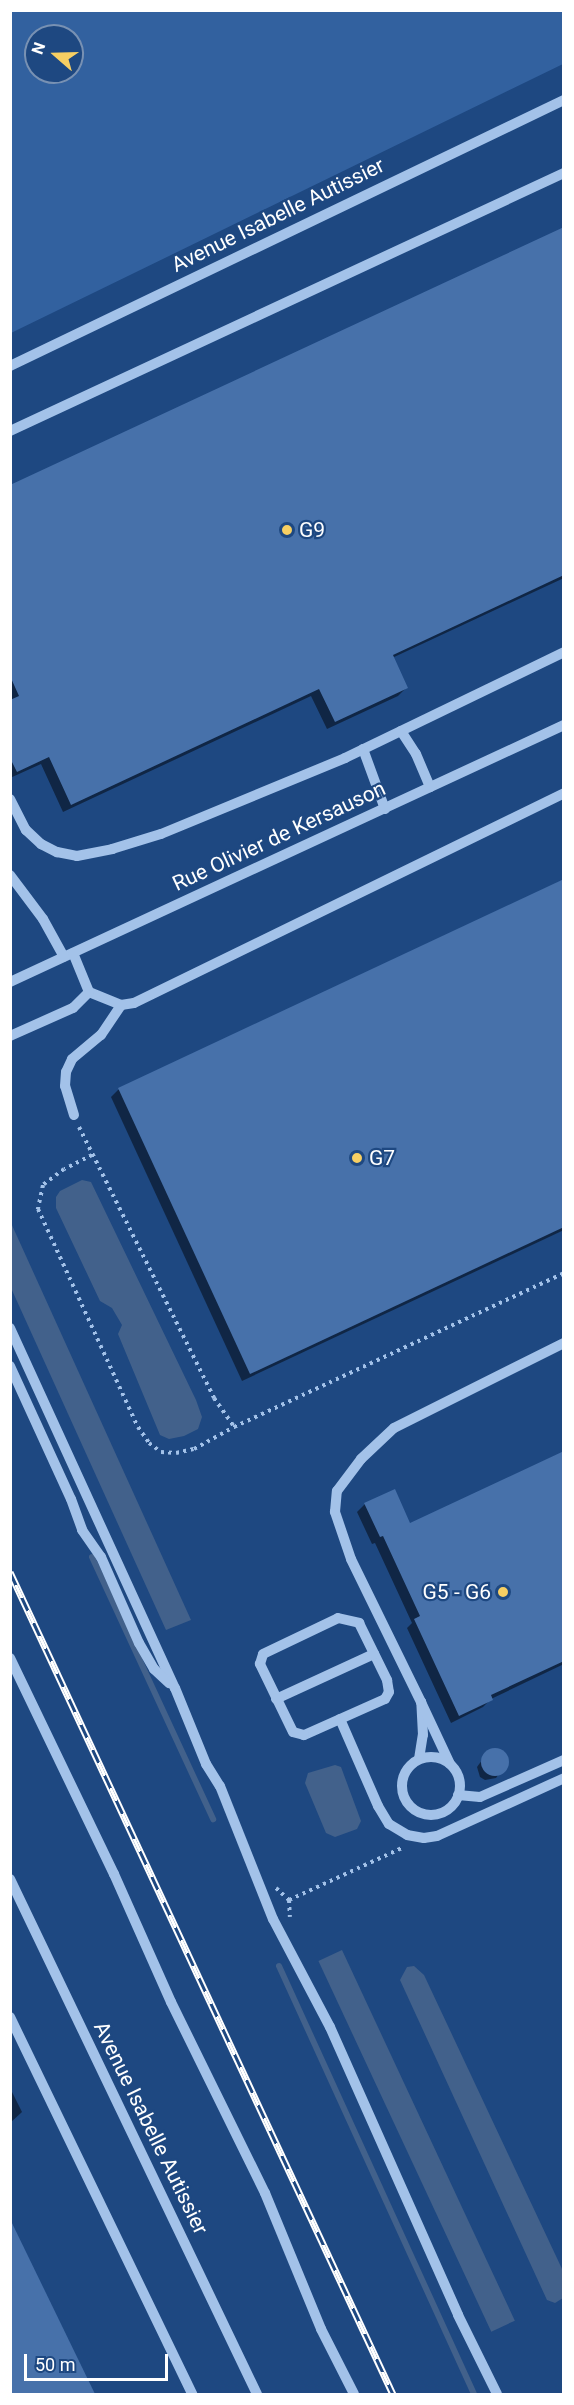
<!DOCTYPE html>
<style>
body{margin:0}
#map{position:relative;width:574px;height:2405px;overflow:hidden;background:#1e4881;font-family:Roboto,sans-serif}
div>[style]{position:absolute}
.green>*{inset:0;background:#32619f}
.water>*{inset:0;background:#42618b;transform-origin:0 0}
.shadow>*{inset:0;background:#0007}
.stream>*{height:6px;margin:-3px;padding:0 3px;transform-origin:3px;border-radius:3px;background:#42618b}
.building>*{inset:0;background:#4771aa}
.round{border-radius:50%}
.path>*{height:4px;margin-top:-2px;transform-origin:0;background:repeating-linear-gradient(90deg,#a3c2e9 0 3px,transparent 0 7.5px)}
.minor>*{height:10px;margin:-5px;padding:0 5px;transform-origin:5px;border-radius:5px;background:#a3c2e9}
.minor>.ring{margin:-5px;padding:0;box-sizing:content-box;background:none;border:10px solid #a3c2e9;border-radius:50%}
.rail>*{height:7px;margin-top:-3.5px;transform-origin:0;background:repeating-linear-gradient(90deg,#1e4881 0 14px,#fff 0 28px);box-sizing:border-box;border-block:2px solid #fff}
.dots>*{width:16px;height:16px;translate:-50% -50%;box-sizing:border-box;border:3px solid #1e4881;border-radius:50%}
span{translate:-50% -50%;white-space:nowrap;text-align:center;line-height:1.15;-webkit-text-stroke:4.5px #1e4881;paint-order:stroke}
.street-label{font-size:21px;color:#fff}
.poi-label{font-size:21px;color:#fff}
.left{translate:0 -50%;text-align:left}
.right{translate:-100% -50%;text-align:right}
.frame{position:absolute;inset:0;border:12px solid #fff;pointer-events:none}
.north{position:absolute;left:24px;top:24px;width:60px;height:60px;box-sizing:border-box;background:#1e4881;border:2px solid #7891b3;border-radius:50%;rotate:290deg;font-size:16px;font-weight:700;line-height:24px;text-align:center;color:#fff}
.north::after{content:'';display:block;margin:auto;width:21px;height:27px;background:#f7cf63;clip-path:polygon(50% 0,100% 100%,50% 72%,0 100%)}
.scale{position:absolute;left:24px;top:2354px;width:144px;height:27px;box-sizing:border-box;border:3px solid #fff;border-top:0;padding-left:8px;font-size:18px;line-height:21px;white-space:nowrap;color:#fff;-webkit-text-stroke:4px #1e4881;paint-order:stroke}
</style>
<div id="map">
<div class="green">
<div style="clip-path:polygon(evenodd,11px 10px,563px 11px,563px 64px,11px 333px,11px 10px,36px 36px,72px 36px,72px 72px,36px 72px,36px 36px)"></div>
</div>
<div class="water">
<div style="clip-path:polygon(82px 1180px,91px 1182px,196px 1400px,202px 1417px,198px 1429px,184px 1436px,169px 1439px,160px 1435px,118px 1334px,122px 1325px,112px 1308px,100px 1301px,56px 1208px,56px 1197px,60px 1191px)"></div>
<div style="clip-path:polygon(11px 1223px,191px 1620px,166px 1630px,11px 1288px)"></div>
<div style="clip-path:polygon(335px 1765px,341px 1767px,361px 1821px,357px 1829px,335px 1837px,326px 1833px,305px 1783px,308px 1773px)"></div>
<div style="left:342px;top:1950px;width:409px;height:26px;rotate:65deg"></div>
<div style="clip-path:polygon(414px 1966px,424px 1975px,563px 2271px,563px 2298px,555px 2303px,547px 2300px,400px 1980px,407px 1967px)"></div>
</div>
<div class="shadow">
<div style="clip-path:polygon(564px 228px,564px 578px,392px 658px,406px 688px,398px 696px,327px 729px,311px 696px,63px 812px,41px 764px,10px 778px,10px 487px)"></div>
<div style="clip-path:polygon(564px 880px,564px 1230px,242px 1381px,111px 1097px,118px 1090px)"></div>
<div style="clip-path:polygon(564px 1452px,564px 1664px,491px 1699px,483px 1707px,451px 1723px,407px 1628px,412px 1623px,375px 1543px,372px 1544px,357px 1512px,365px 1504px,410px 1525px)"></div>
<div style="clip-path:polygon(499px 1750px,507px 1758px,507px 1763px,496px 1778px,485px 1780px,480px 1777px,477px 1767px,488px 1752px)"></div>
<div style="clip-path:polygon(10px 2088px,22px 2112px,10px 2123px)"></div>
<div style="clip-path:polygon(10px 2222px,94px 2394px,10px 2394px)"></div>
</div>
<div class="stream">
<div style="left:92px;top:1557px;width:289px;rotate:65.2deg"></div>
<div style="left:279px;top:1966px;width:470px;rotate:65.5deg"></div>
</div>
<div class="building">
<div style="clip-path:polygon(564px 227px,564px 575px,393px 655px,408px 688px,335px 722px,319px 689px,71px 805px,49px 757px,17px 772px,10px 758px,10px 700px,19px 696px,10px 676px,10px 485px)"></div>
<div style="clip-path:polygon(564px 879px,564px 1227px,250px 1374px,118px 1088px)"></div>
<div style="clip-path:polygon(564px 1451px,564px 1661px,491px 1695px,493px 1700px,459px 1716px,414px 1619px,420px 1616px,383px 1536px,380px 1537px,364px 1503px,395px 1489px,410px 1523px)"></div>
<div class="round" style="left:481px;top:1748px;width:28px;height:28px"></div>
<div style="clip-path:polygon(10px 2219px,95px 2394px,10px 2394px)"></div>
</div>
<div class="path">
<div style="left:79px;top:1127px;width:303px;rotate:63.5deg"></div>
<div style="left:214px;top:1398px;width:35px;rotate:55deg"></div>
<div style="left:92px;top:1155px;width:31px;rotate:153deg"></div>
<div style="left:64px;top:1169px;width:26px;rotate:143deg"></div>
<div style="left:43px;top:1185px;width:25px;rotate:102deg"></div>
<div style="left:38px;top:1209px;width:240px;rotate:65.4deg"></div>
<div style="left:138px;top:1427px;width:19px;rotate:55deg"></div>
<div style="left:149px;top:1443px;width:15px;rotate:37deg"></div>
<div style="left:161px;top:1452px;width:15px;rotate:4deg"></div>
<div style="left:176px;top:1453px;width:18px;rotate:-13deg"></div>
<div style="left:194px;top:1449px;width:46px;rotate:-28.8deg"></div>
<div style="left:234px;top:1427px;width:364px;rotate:-25deg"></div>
<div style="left:276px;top:1888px;width:18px;rotate:43deg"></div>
<div style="left:289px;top:1900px;width:124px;rotate:-24.7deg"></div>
<div style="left:289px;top:1900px;width:17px;rotate:87deg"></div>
</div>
<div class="minor">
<div style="left:10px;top:366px;width:615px;rotate:-25.65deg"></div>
<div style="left:10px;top:431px;width:611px;rotate:-24.97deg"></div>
<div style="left:401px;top:731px;width:27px;rotate:57deg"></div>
<div style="left:416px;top:754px;width:36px;rotate:67deg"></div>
<div style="left:363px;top:749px;width:64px;rotate:69.9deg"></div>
<div style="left:10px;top:799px;width:35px;rotate:63deg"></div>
<div style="left:26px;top:830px;width:21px;rotate:43deg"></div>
<div style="left:41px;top:844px;width:18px;rotate:27deg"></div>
<div style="left:57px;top:852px;width:20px;rotate:11deg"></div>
<div style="left:77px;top:856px;width:36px;rotate:-11deg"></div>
<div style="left:112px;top:849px;width:51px;rotate:-17deg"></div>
<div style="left:161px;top:834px;width:199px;rotate:-22.4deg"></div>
<div style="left:345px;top:758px;width:243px;rotate:-25.8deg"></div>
<div style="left:10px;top:875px;width:55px;rotate:53.1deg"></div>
<div style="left:43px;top:919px;width:43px;rotate:61.1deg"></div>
<div style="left:10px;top:982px;width:611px;rotate:-24.89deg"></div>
<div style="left:89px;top:992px;width:35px;rotate:22deg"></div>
<div style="left:121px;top:1005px;width:13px;rotate:-9deg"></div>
<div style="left:134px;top:1003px;width:479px;rotate:-26deg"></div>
<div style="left:10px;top:1036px;width:69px;rotate:-24deg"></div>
<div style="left:73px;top:1008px;width:23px;rotate:-45deg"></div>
<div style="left:89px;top:992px;width:42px;rotate:-112.3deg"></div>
<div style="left:74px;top:1115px;width:30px;rotate:-107deg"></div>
<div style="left:65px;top:1086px;width:14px;rotate:-86deg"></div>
<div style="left:66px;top:1072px;width:14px;rotate:-65deg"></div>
<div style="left:72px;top:1059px;width:38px;rotate:-40deg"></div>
<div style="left:101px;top:1035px;width:36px;rotate:-56deg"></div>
<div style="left:10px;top:1328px;width:396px;rotate:65.4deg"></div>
<div style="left:175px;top:1688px;width:82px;rotate:67.8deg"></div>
<div style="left:206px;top:1764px;width:26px;rotate:58deg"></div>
<div style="left:220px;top:1786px;width:143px;rotate:68.3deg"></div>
<div style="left:273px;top:1919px;width:122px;rotate:62.2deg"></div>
<div style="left:330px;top:2027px;width:315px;rotate:66deg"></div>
<div style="left:458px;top:2315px;width:88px;rotate:63.7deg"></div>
<div style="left:10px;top:1366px;width:146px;rotate:65.4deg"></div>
<div style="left:71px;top:1499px;width:33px;rotate:70deg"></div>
<div style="left:82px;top:1530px;width:33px;rotate:55deg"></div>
<div style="left:101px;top:1557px;width:94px;rotate:66.2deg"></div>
<div style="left:139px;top:1643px;width:30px;rotate:60deg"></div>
<div style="left:154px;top:1669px;width:21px;rotate:43deg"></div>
<div style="left:338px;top:1618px;width:22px;rotate:13deg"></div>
<div style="left:359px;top:1623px;width:64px;rotate:63.8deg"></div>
<div style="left:387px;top:1680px;width:12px;rotate:81deg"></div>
<div style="left:389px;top:1692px;width:8px;rotate:120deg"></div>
<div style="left:385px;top:1699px;width:89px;rotate:156deg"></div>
<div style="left:304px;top:1735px;width:11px;rotate:-165deg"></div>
<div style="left:293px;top:1732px;width:76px;rotate:-115.9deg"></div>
<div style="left:260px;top:1664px;width:10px;rotate:-73deg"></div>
<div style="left:263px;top:1654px;width:83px;rotate:-25.6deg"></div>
<div style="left:10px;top:1658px;width:240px;rotate:64.3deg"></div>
<div style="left:114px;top:1874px;width:140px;rotate:66deg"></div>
<div style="left:171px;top:2002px;width:213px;rotate:63.8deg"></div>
<div style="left:265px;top:2193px;width:147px;rotate:67.6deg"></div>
<div style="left:321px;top:2329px;width:73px;rotate:63.1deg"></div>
<div style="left:276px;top:1699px;width:108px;rotate:-24.7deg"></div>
<div style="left:421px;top:1702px;width:159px;rotate:-116.1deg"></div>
<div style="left:351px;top:1559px;width:50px;rotate:-108.8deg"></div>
<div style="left:335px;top:1512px;width:21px;rotate:-85deg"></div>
<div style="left:337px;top:1491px;width:40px;rotate:-53deg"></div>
<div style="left:361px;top:1459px;width:45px;rotate:-43.2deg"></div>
<div style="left:394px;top:1428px;width:190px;rotate:-26.6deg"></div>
<div style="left:340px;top:1719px;width:95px;rotate:66.4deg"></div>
<div style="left:378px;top:1806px;width:21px;rotate:59deg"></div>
<div style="left:389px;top:1824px;width:21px;rotate:31deg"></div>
<div style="left:407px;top:1835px;width:17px;rotate:10deg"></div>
<div style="left:424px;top:1838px;width:13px;rotate:-9deg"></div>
<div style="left:437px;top:1836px;width:140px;rotate:-24.5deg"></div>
<div class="ring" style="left:402px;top:1757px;width:48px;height:48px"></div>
<div style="left:419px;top:1759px;width:24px;rotate:-81deg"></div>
<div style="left:423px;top:1735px;width:33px;rotate:-93deg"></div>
<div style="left:421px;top:1702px;width:68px;rotate:64.9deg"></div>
<div style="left:458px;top:1795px;width:22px;rotate:5deg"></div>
<div style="left:480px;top:1797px;width:92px;rotate:-23.8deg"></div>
<div style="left:10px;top:1879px;width:571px;rotate:64.38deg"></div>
<div style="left:10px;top:2017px;width:419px;rotate:64.2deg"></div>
</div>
<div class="rail">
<div style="left:10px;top:1572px;width:907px;rotate:65.02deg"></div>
</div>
<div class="dots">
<div style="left:287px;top:530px;background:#f7cf63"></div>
<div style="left:357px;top:1158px;background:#f7cf63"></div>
<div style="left:503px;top:1592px;background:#f7cf63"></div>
</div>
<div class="street-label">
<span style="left:278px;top:215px;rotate:-26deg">Avenue Isabelle Autissier</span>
<span style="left:279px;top:836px;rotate:-25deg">Rue Olivier de Kersauson</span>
<span style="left:151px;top:2128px;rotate:64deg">Avenue Isabelle Autissier</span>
</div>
<div class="poi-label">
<span class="left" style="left:299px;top:530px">G9</span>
<span class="left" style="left:369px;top:1158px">G7</span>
<span class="right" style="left:491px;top:1592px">G5 - G6</span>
</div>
<div class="frame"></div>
<div class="north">N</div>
<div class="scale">50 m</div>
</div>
